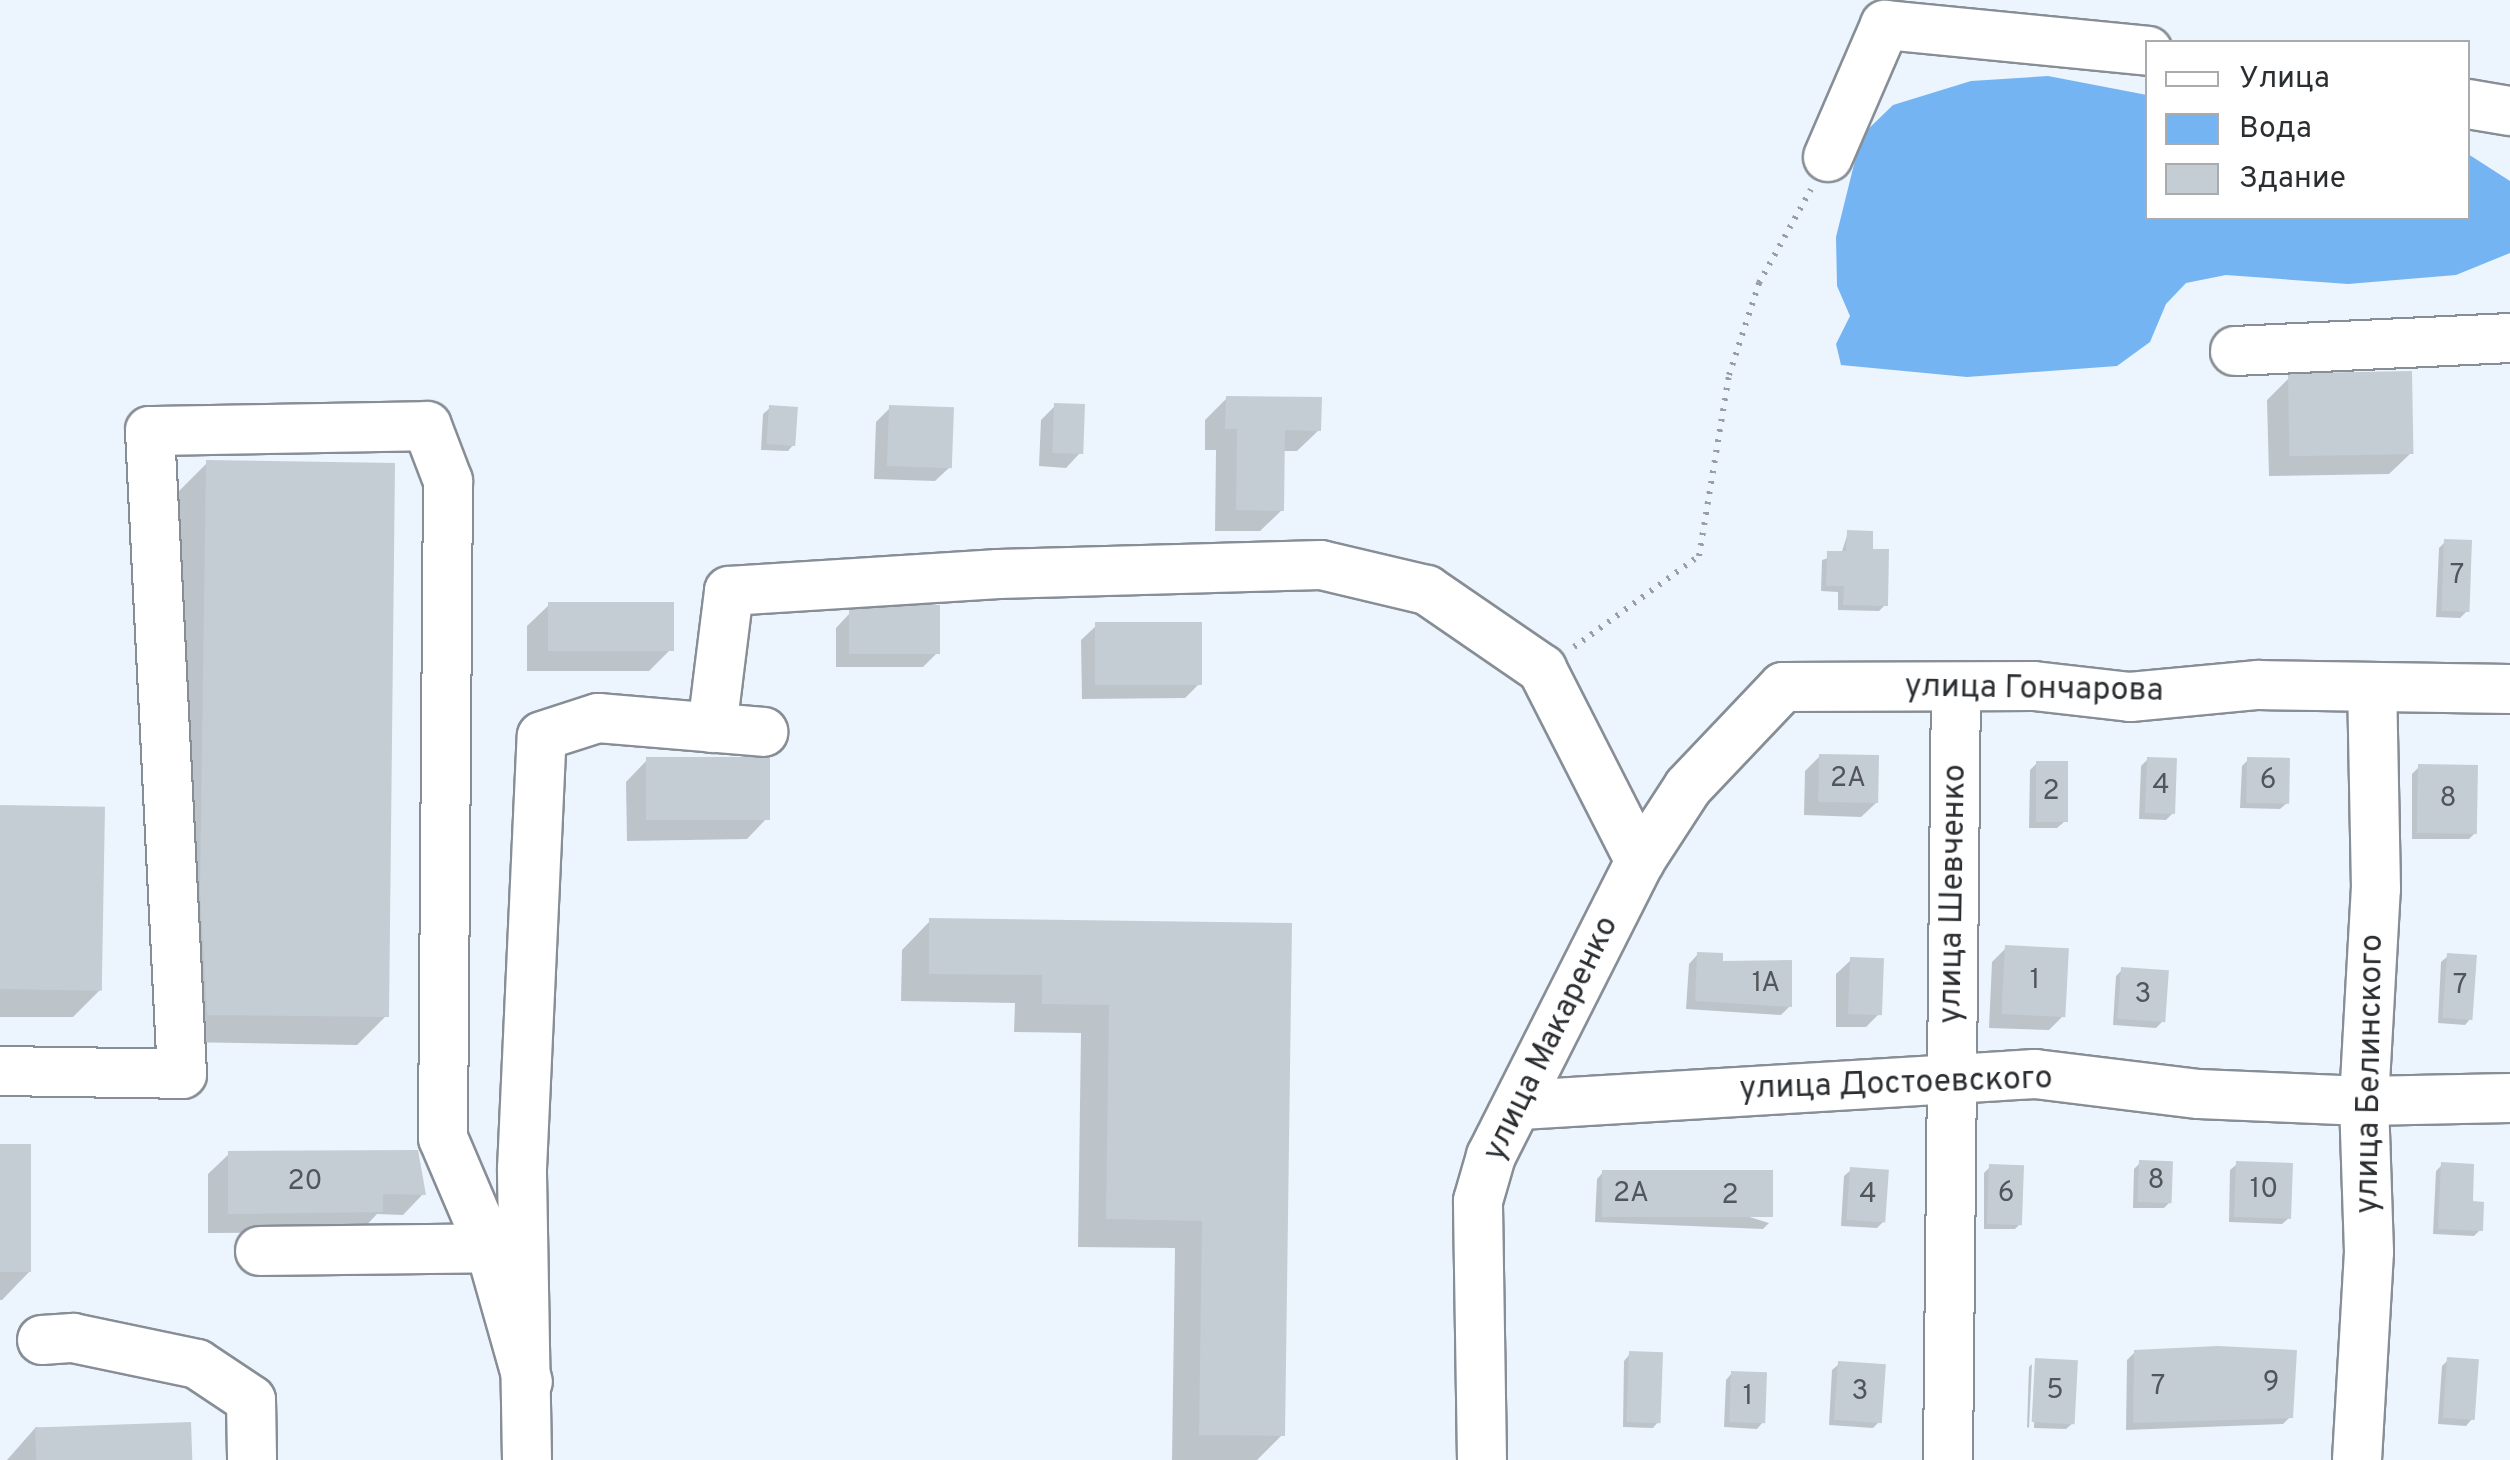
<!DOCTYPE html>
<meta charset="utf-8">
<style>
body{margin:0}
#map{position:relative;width:2510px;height:1460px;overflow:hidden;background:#ecf5fd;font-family:Overpass,sans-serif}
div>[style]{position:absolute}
.water>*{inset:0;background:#75b4f3}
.shadow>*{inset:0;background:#0003}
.building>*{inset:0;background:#c4ccd4;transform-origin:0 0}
.path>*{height:6px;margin-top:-3px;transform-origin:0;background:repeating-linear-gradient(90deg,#989ea4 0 2.5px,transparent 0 10.5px)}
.roads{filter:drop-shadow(2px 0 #878e96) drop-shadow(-2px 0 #878e96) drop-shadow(0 2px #878e96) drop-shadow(0 -2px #878e96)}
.minor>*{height:48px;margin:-24px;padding:0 24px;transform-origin:24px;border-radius:24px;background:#fff}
span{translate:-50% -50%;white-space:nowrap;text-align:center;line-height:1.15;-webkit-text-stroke:9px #fff;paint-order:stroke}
.number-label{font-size:28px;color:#51565a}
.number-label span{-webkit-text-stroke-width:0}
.street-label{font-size:32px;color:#2b2e31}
.legend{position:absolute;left:2145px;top:40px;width:325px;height:180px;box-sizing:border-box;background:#fff;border:2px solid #aaabad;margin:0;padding:12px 18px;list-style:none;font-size:30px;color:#2b2e31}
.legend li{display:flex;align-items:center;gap:20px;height:50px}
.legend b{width:50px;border:2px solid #aaabad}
</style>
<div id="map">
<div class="water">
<div style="clip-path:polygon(2048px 76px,2147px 95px,2148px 218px,2468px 218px,2468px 154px,2510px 181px,2510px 253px,2456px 275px,2348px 284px,2226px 275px,2186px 283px,2166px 304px,2150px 342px,2117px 366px,1967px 377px,1841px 365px,1836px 344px,1850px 316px,1837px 286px,1836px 237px,1861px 136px,1893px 105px,1971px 81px)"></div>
</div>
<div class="shadow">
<div style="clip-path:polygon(2289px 378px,2411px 453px,2389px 474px,2269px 476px,2267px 400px)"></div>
<div style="clip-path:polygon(1227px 398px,1319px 430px,1297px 451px,1282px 451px,1282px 510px,1260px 531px,1215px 531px,1216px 450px,1205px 450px,1205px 420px)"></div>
<div style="clip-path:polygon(1055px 406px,1080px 453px,1066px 468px,1039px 466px,1041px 420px)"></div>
<div style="clip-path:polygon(770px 408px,794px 444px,788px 451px,761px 450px,763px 414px)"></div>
<div style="clip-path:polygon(890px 408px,950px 467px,935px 481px,874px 479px,876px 422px)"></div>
<div style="clip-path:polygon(207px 463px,386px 1016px,357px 1045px,179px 1042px,173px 922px,178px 492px)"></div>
<div style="clip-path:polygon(1848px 533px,1870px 551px,1885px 605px,1879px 611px,1838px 610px,1838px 592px,1821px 591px,1822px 560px,1841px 554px)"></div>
<div style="clip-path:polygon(2445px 542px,2467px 611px,2460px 618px,2436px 617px,2439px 548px)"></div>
<div style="clip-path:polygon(549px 605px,671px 649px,649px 671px,527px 671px,527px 626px)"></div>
<div style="clip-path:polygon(850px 613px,937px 653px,923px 667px,836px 667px,836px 628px)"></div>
<div style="clip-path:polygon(1096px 626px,1199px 684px,1185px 698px,1082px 699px,1081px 640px)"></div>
<div style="clip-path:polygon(1820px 756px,1876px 803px,1861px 817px,1804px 815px,1805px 771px)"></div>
<div style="clip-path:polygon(2148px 759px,2172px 814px,2166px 820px,2139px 819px,2141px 766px)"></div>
<div style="clip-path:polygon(647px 760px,768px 817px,747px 839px,627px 841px,626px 782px)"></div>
<div style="clip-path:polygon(2248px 760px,2287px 803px,2280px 809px,2240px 808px,2242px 766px)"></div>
<div style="clip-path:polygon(2037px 763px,2064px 822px,2057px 828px,2029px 828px,2030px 770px)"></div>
<div style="clip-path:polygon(2419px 767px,2476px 832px,2469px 839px,2412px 839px,2412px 774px)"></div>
<div style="clip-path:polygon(0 808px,102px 988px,73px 1017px,0 1017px)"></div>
<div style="clip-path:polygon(930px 921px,1289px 925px,1282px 1435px,1257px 1460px,1172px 1460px,1175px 1248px,1078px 1247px,1081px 1033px,1014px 1032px,1015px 1003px,901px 1001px,902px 950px)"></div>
<div style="clip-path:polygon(2006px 948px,2063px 1016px,2049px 1030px,1989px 1028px,1992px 962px)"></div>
<div style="clip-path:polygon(1698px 954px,1720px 963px,1790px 1006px,1781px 1015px,1686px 1009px,1689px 964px)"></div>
<div style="clip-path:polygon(2448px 956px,2471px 1018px,2465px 1025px,2438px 1023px,2441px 962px)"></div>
<div style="clip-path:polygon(1851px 960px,1880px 1013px,1866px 1027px,1836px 1027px,1836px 974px)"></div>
<div style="clip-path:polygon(2122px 970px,2163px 1021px,2156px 1028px,2113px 1025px,2116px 976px)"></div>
<div style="clip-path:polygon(0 1147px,30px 1271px,2px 1300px,0 1300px)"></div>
<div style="clip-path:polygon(416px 1152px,423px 1194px,403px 1215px,377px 1214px,360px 1232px,208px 1233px,208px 1174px,229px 1154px)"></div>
<div style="clip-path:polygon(2140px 1163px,2170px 1202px,2164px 1208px,2133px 1208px,2134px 1169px)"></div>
<div style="clip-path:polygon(2237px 1164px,2289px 1218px,2282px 1224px,2229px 1222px,2230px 1170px)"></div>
<div style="clip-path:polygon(2442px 1165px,2470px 1204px,2480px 1230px,2474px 1236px,2433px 1234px,2436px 1171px)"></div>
<div style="clip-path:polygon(1990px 1167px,2021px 1223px,2015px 1229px,1984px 1229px,1984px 1173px)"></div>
<div style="clip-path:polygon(1851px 1170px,1884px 1221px,1877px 1228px,1841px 1226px,1844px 1176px)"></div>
<div style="clip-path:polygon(1603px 1172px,1769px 1223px,1763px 1229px,1595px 1222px,1597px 1179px)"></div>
<div style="clip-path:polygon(2135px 1352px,2291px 1416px,2283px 1424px,2126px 1430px,2127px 1360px)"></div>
<div style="clip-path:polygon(1630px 1354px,1659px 1421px,1653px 1428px,1623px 1427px,1624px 1361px)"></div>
<div style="clip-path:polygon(2036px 1360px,2073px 1423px,2066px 1429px,2034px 1428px)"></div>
<div style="clip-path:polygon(2448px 1360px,2472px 1419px,2466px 1426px,2438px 1424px,2442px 1366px)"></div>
<div style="clip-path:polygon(1839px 1364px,1880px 1421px,1873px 1428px,1829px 1425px,1832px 1370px)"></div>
<div style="clip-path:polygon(2032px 1364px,2029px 1428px,2027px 1427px,2029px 1367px)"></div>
<div style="clip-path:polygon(1732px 1373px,1763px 1422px,1757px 1429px,1724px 1427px,1726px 1380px)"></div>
<div style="clip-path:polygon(36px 1427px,189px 1460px,7px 1460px)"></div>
</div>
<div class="building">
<div style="left:2412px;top:371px;width:83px;height:124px;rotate:89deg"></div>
<div style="clip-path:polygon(1226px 396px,1322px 397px,1321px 431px,1285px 430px,1284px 511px,1236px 510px,1237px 429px,1225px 429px)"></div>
<div style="left:1054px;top:403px;width:31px;height:50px;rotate:2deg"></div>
<div style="left:769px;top:405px;width:29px;height:39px;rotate:4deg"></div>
<div style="left:889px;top:405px;width:65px;height:61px;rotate:2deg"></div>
<div style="clip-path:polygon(206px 460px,395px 463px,389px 1017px,207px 1015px,200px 892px)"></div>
<div style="clip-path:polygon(1847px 530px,1873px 531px,1873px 549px,1889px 549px,1888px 606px,1843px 605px,1844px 586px,1826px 586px,1827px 551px,1846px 551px)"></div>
<div style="left:2444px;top:539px;width:28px;height:72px;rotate:2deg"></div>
<div style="left:548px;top:602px;width:126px;height:49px"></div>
<div style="left:940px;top:605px;width:49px;height:91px;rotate:90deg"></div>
<div style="left:1202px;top:622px;width:63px;height:107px;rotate:90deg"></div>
<div style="left:1819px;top:754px;width:60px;height:48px;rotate:1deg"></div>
<div style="left:646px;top:757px;width:124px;height:63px"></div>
<div style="left:2147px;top:757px;width:30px;height:56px;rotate:2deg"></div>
<div style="left:2247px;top:757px;width:43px;height:46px;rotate:1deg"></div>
<div style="left:2036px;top:761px;width:32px;height:61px"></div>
<div style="left:2418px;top:764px;width:60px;height:69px;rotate:1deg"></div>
<div style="left:0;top:805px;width:105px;height:184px;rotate:1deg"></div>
<div style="clip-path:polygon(929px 918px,1292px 923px,1285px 1436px,1199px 1435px,1202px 1221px,1106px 1219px,1109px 1005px,1042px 1004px,1042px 975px,929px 974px)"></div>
<div style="left:2005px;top:945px;width:64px;height:69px;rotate:3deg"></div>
<div style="clip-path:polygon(1697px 952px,1723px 953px,1723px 961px,1792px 960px,1792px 1007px,1695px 1001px)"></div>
<div style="left:2447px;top:953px;width:30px;height:65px;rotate:4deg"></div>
<div style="left:1850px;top:957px;width:34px;height:57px;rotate:2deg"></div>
<div style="left:2121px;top:967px;width:48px;height:52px;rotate:4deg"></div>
<div style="left:0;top:1144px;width:31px;height:128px"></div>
<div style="clip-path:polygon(418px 1150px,426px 1195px,383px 1194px,383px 1212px,228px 1214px,228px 1151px)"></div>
<div style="left:2139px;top:1160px;width:34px;height:42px;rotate:2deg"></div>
<div style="left:2236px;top:1161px;width:57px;height:56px;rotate:2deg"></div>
<div style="clip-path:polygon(2441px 1162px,2474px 1164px,2473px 1201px,2484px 1202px,2483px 1231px,2438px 1229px)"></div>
<div style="left:1989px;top:1164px;width:35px;height:60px;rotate:2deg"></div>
<div style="left:1850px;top:1167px;width:39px;height:53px;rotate:4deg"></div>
<div style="left:1602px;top:1170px;width:171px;height:47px"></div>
<div style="clip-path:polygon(2218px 1346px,2297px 1350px,2293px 1418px,2133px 1423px,2134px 1350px)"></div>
<div style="left:1629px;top:1351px;width:34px;height:71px;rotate:2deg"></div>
<div style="left:2447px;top:1357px;width:32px;height:61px;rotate:4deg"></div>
<div style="left:2035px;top:1358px;width:43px;height:64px;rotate:3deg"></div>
<div style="left:1838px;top:1361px;width:48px;height:59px;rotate:4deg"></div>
<div style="left:1731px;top:1371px;width:36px;height:51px;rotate:2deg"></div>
<div style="left:191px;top:1422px;width:38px;height:156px;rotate:88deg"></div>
</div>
<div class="path">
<div style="left:1574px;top:647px;width:155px;rotate:-36.1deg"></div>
<div style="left:1699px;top:556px;width:183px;rotate:-80.6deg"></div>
<div style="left:1729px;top:375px;width:97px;rotate:-71.9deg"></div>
<div style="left:1759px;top:283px;width:107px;rotate:-61deg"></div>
</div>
<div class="roads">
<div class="minor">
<div style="left:2468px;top:104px;width:43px;rotate:9.5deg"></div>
<div style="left:1828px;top:157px;width:144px;rotate:-66.6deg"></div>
<div style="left:1885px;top:25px;width:264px;rotate:5.6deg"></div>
<div style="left:2235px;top:351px;width:275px;rotate:-2.7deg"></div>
<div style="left:712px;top:728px;width:138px;rotate:-82.9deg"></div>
<div style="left:729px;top:591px;width:270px;rotate:-3.6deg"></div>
<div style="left:998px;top:574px;width:323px;rotate:-1.6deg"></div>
<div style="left:1321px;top:565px;width:109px;rotate:13.3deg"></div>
<div style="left:1427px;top:590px;width:140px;rotate:34.5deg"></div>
<div style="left:1542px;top:669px;width:216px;rotate:63deg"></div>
<div style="left:0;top:1071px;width:182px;rotate:0.9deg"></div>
<div style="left:182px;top:1074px;width:644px;rotate:-92.85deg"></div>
<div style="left:150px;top:431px;width:277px;rotate:-1deg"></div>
<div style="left:427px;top:426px;width:59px;rotate:69.1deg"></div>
<div style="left:448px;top:481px;width:657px;rotate:90.44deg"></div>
<div style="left:443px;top:1138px;width:120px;rotate:66.9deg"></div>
<div style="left:490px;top:1248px;width:139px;rotate:74.2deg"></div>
<div style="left:1521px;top:1105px;width:515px;rotate:-3.45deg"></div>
<div style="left:2035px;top:1074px;width:165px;rotate:7deg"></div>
<div style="left:2199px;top:1094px;width:165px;rotate:2.4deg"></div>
<div style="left:2364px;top:1101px;width:146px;rotate:-1.2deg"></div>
<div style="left:260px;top:1251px;width:230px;rotate:-0.7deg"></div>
<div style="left:42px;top:1340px;width:31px;rotate:-4deg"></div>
<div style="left:73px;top:1338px;width:127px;rotate:11.8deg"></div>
<div style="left:197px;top:1364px;width:65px;rotate:33.7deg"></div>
<div style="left:251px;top:1400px;width:60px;rotate:89deg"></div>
<div style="left:527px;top:1460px;width:291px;rotate:-91deg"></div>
<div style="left:522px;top:1169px;width:433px;rotate:-87.4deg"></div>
<div style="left:542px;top:736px;width:59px;rotate:-17.8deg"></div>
<div style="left:598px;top:718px;width:166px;rotate:4.8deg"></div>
<div style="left:1482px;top:1460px;width:259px;rotate:-90.9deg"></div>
<div style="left:1478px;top:1201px;width:47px;rotate:-73.9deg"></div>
<div style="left:1491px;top:1156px;width:330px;rotate:-63.2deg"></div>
<div style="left:1640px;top:861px;width:88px;rotate:-57deg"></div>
<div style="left:1688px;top:787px;width:138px;rotate:-46.5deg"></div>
<div style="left:1783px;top:687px;width:251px;rotate:-0.2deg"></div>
<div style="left:2034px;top:686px;width:97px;rotate:6.5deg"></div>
<div style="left:2130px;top:697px;width:129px;rotate:-5.4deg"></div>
<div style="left:2258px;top:685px;width:252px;rotate:0.9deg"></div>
<div style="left:1948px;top:1460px;width:773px;rotate:-89.41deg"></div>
<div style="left:2357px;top:1460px;width:208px;rotate:-86.7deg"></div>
<div style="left:2369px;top:1252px;width:151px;rotate:-91.9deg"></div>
<div style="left:2364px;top:1101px;width:212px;rotate:-86.8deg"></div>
<div style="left:2376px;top:889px;width:201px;rotate:-91.1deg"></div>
</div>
</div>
<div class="number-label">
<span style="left:2457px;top:576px">7</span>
<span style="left:1848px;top:779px">2А</span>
<span style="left:2268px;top:781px">6</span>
<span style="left:2161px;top:786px">4</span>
<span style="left:2051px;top:792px">2</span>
<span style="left:2448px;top:799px">8</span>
<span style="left:2035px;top:981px">1</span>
<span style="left:1766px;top:984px">1А</span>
<span style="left:2460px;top:986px">7</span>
<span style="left:2143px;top:995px">3</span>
<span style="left:2156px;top:1181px">8</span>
<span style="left:305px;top:1182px">20</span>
<span style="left:2264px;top:1190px">10</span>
<span style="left:1631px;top:1194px">2А</span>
<span style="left:2006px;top:1194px">6</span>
<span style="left:1868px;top:1195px">4</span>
<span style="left:1730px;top:1196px">2</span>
<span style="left:2271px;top:1383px">9</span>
<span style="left:2158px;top:1387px">7</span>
<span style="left:2055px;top:1391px">5</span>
<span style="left:1860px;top:1392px">3</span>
<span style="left:1748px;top:1397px">1</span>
</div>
<div class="street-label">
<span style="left:2034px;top:690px;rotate:1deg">улица Гончарова</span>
<span style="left:1954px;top:894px;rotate:-89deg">улица Шевченко</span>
<span style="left:1552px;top:1039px;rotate:-64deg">улица Макаренко</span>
<span style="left:2371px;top:1074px;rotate:-89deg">улица Белинского</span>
<span style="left:1896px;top:1085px;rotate:-2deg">улица Достоевского</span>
</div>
<ul class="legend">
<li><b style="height:12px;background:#fff"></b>Улица</li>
<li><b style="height:28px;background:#75b4f3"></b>Вода</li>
<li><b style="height:28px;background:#c4ccd4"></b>Здание</li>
</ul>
</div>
